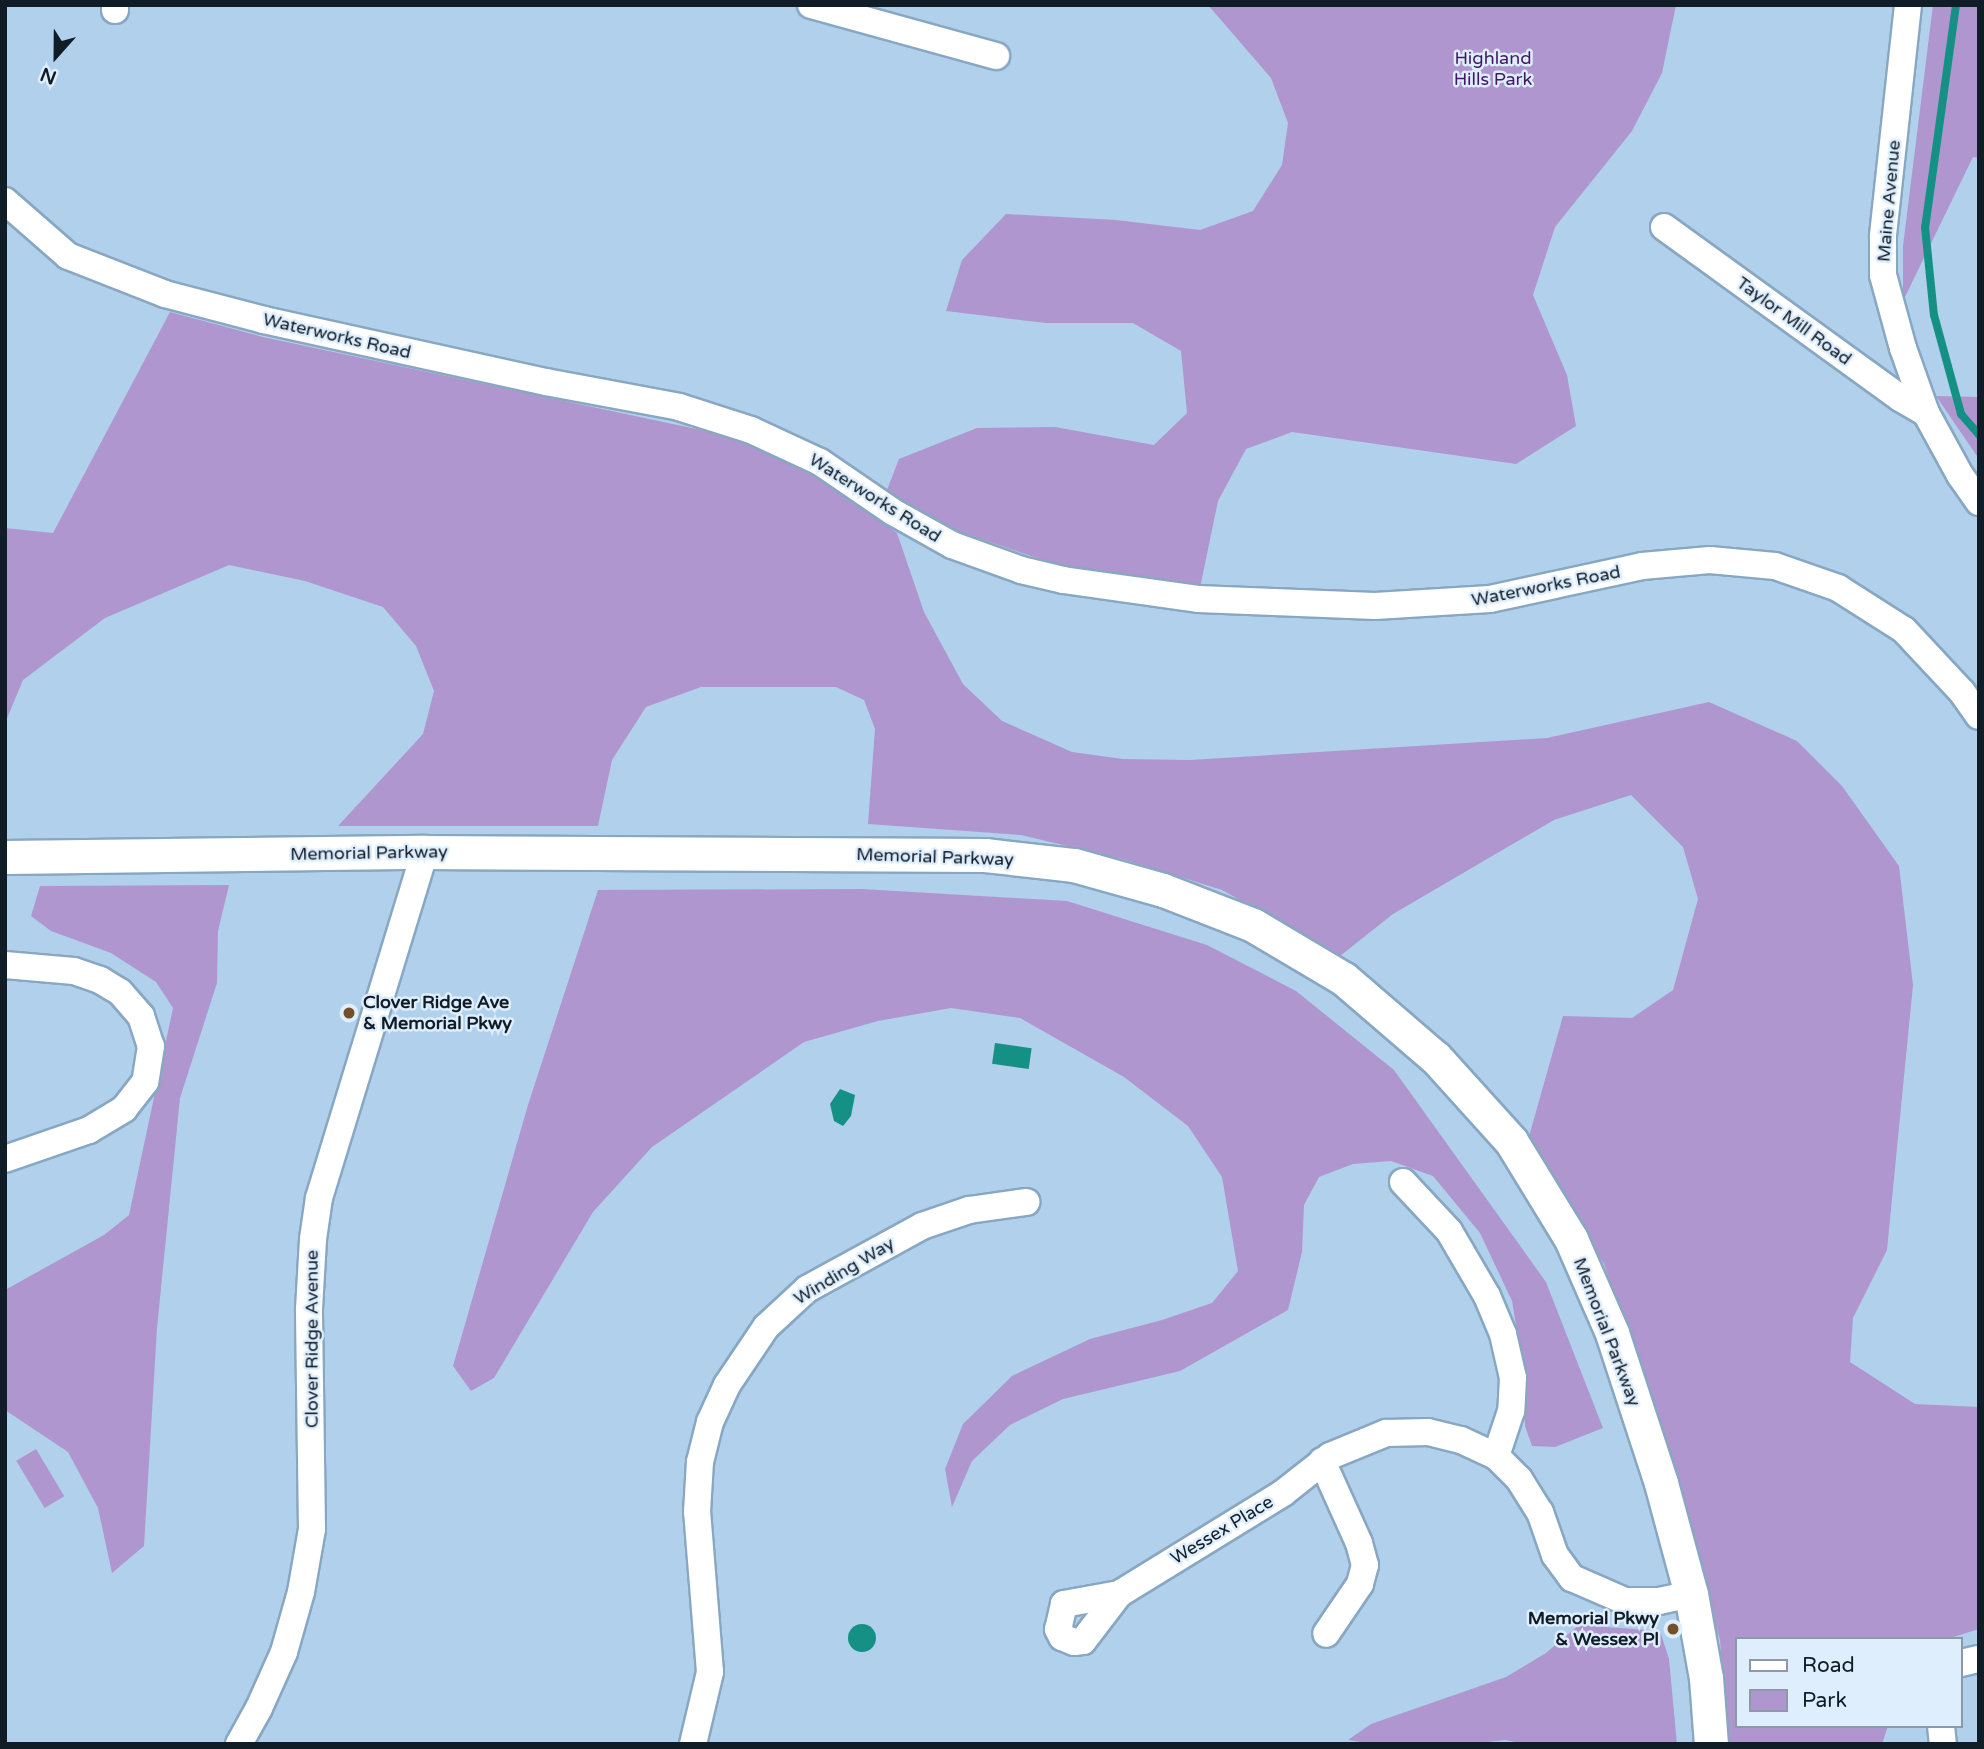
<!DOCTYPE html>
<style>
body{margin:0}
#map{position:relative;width:1984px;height:1749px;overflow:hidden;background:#b0d0ec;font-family:"Varela Round",sans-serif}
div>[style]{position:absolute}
.green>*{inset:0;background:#b096cf;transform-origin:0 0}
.water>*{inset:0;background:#159085;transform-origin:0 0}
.round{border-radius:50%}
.stream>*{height:8px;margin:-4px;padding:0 4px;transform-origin:4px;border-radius:4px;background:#159085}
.roads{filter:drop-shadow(2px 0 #88a7c2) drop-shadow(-2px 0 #88a7c2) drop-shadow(0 2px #88a7c2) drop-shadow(0 -2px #88a7c2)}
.minor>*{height:26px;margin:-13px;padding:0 13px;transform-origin:13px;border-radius:13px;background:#fff}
.major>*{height:33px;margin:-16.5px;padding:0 16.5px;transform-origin:16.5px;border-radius:16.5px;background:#fff}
.dots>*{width:19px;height:19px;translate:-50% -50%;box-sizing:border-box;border:4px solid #deeefd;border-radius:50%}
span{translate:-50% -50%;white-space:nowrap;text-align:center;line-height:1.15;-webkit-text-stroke:5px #deeefd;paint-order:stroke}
.park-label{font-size:18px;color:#411664}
.street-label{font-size:18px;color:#101c26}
.poi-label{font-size:18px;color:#101c26;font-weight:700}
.left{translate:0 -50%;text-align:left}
.right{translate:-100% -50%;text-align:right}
.frame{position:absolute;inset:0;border:7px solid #101c26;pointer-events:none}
.legend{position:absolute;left:1735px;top:1637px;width:228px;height:91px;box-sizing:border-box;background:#deeefd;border:2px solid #8c9aa7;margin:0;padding:9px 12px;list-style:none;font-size:21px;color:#101c26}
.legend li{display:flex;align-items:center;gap:14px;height:35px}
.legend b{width:35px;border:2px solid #8c9aa7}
.north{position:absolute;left:21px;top:21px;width:70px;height:70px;-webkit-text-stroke:5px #deeefd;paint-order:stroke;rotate:201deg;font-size:19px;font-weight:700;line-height:28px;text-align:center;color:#101c26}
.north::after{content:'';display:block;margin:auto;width:24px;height:32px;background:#101c26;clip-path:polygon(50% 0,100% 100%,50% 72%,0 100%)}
</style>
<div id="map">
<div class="green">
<div style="clip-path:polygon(1208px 5px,1676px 5px,1662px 73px,1632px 131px,1555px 227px,1533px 295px,1567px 375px,1576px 426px,1516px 464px,1292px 432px,1246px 449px,1218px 501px,1200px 588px,1052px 563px,942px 526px,885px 495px,899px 459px,977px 428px,1055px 427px,1154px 445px,1187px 413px,1181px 351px,1133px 323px,1046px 323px,946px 311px,962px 260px,1006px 214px,1116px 220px,1200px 230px,1253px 211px,1282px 165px,1288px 123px,1271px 78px)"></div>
<div style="clip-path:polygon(1933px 5px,1979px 5px,1979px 158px,1973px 157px,1903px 301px,1903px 246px)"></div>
<div style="clip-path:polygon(170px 312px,263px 337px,748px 440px,833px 486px,897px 533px,924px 612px,963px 684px,1002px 721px,1072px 752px,1123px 759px,1190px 760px,1547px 738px,1709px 702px,1797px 741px,1842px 786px,1899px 866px,1913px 985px,1887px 1250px,1853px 1318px,1850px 1362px,1915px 1404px,1979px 1407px,1979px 1629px,1947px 1639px,1737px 1639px,1737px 1726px,1888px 1726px,1882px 1744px,1728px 1744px,1720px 1640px,1642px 1373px,1604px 1264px,1528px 1140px,1563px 1016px,1632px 1018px,1673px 990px,1698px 899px,1683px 847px,1631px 795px,1554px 820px,1393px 914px,1340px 956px,1222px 890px,1126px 860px,1021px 835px,868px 824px,875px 729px,864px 700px,836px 687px,701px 687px,646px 707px,612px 760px,598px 826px,338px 826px,423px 734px,434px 691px,416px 646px,383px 607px,305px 581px,229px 565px,105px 618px,23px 680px,5px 723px,5px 528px,53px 533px)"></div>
<div style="clip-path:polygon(1936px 396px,1979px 397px,1979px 459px)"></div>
<div style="clip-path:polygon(229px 885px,218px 931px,217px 983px,180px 1098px,157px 1328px,144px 1546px,112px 1573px,98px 1508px,68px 1452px,5px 1410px,5px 1290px,104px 1235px,129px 1215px,173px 1008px,156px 982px,111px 953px,51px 931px,31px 916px,40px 886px)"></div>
<div style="clip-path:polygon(862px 889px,1067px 901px,1207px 945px,1296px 991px,1394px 1070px,1546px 1282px,1603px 1428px,1555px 1447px,1532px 1446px,1525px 1426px,1524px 1373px,1512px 1301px,1480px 1233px,1433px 1176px,1391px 1161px,1353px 1164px,1319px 1177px,1304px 1205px,1302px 1252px,1288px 1310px,1180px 1371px,1063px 1399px,1010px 1425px,972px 1461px,952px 1507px,945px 1469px,963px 1424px,1012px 1376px,1090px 1339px,1162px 1320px,1212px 1303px,1238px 1271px,1222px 1177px,1188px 1126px,1124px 1077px,1020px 1018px,951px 1008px,878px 1021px,804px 1042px,652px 1147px,593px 1212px,494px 1378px,471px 1391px,453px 1366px,528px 1105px,598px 890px)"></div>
<div style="left:36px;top:1449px;width:55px;height:23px;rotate:59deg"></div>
<div style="clip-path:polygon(1579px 1625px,1660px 1631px,1669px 1659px,1677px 1744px,1525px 1744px,1505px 1740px,1469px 1744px,1374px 1744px,1348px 1740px,1371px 1724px,1506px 1677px,1546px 1653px)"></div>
</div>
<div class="water">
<div style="left:995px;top:1043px;width:37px;height:21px;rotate:8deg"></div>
<div style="clip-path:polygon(840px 1089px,855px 1095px,851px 1116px,843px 1126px,834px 1121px,830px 1104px)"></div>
<div class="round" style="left:848px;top:1624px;width:28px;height:28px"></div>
</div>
<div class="stream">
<div style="left:1956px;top:5px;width:224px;rotate:97.9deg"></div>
<div style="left:1925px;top:227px;width:88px;rotate:84.2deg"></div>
<div style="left:1934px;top:315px;width:103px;rotate:74.7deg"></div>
<div style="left:1961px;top:414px;width:28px;rotate:49deg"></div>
</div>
<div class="roads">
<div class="minor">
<div style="left:115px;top:5px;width:5px;rotate:90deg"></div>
<div style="left:811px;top:5px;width:192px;rotate:15.4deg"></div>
<div style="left:1908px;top:5px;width:233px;rotate:96.2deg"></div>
<div style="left:1883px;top:237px;width:38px;rotate:90deg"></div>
<div style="left:1883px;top:275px;width:76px;rotate:74.7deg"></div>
<div style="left:1903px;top:348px;width:69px;rotate:70.5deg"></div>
<div style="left:1926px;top:413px;width:71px;rotate:61.3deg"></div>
<div style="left:1960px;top:475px;width:33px;rotate:55deg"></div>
<div style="left:5px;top:201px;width:84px;rotate:41.1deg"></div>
<div style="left:68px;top:256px;width:104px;rotate:21.4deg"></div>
<div style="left:165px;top:294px;width:102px;rotate:14.7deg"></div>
<div style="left:264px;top:320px;width:289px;rotate:12.4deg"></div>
<div style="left:546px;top:382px;width:135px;rotate:10.6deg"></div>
<div style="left:679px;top:407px;width:76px;rotate:17.7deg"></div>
<div style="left:751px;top:430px;width:76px;rotate:24.9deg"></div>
<div style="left:820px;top:462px;width:88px;rotate:34.4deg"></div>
<div style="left:893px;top:512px;width:68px;rotate:29.2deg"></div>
<div style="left:952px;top:545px;width:73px;rotate:19.9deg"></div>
<div style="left:1021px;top:570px;width:43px;rotate:13.4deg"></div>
<div style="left:1063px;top:580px;width:136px;rotate:8deg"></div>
<div style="left:1198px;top:599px;width:177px;rotate:2.3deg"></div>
<div style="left:1375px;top:606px;width:115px;rotate:-3.5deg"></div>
<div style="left:1490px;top:599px;width:156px;rotate:-12.2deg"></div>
<div style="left:1642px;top:566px;width:68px;rotate:-5deg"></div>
<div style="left:1710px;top:560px;width:65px;rotate:5.3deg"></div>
<div style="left:1775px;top:566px;width:67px;rotate:19.2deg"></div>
<div style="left:1838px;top:588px;width:78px;rotate:32.5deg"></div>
<div style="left:1904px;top:630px;width:85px;rotate:46.9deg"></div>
<div style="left:1962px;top:692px;width:29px;rotate:55deg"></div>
<div style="left:1664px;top:227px;width:291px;rotate:35.9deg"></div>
<div style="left:1900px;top:398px;width:30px;rotate:30deg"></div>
<div style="left:5px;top:965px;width:69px;rotate:5deg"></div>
<div style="left:74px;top:971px;width:28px;rotate:19deg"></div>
<div style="left:100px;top:980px;width:23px;rotate:31deg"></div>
<div style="left:120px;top:992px;width:32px;rotate:49deg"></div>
<div style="left:141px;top:1016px;width:32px;rotate:72deg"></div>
<div style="left:151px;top:1046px;width:36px;rotate:99deg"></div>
<div style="left:145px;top:1082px;width:34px;rotate:128deg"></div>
<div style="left:124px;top:1109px;width:41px;rotate:149deg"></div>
<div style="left:89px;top:1130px;width:89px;rotate:161deg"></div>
<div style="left:1403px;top:1182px;width:67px;rotate:46.8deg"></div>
<div style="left:1449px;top:1231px;width:75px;rotate:59.7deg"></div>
<div style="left:1487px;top:1296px;width:41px;rotate:67.2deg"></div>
<div style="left:1503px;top:1334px;width:45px;rotate:77.2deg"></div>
<div style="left:1513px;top:1378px;width:33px;rotate:93deg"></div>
<div style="left:1511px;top:1411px;width:47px;rotate:108.4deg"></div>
<div style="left:1322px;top:1461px;width:90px;rotate:65.7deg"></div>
<div style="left:1359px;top:1543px;width:23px;rotate:75deg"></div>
<div style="left:1365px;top:1565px;width:20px;rotate:105deg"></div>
<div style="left:1360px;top:1584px;width:60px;rotate:124.2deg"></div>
<div style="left:1119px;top:1594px;width:56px;rotate:169.7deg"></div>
<div style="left:1064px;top:1604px;width:26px;rotate:103deg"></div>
<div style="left:1058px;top:1629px;width:9px;rotate:63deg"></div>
<div style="left:1062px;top:1637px;width:13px;rotate:23deg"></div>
<div style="left:1074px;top:1642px;width:9px;rotate:-6deg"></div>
<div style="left:1083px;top:1641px;width:59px;rotate:-52.5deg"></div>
<div style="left:1119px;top:1594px;width:193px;rotate:-31.6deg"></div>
<div style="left:1283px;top:1493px;width:60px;rotate:-38.2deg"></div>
<div style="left:1330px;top:1456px;width:61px;rotate:-22.3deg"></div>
<div style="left:1386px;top:1433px;width:42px;rotate:-1.4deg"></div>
<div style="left:1428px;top:1432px;width:34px;rotate:14deg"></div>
<div style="left:1461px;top:1440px;width:38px;rotate:25deg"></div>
<div style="left:1496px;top:1456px;width:33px;rotate:45deg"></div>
<div style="left:1519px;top:1479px;width:39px;rotate:58deg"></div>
<div style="left:1540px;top:1512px;width:46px;rotate:70.8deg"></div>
<div style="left:1555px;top:1555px;width:29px;rotate:54deg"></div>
<div style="left:1572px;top:1578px;width:58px;rotate:23.5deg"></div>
<div style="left:1625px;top:1601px;width:34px"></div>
<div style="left:1659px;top:1601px;width:33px;rotate:-12deg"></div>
<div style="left:1961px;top:1663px;width:18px;rotate:-13deg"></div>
<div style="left:1941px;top:1726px;width:18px;rotate:84deg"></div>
<div style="left:239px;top:1744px;width:41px;rotate:-60.9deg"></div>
<div style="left:259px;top:1708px;width:61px;rotate:-65.9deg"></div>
<div style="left:284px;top:1652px;width:62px;rotate:-74.2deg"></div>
<div style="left:301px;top:1592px;width:64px;rotate:-80.1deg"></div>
<div style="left:312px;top:1529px;width:220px;rotate:-90.8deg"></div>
<div style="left:309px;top:1309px;width:70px;rotate:-86.7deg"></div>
<div style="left:313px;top:1239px;width:41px;rotate:-81.7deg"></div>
<div style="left:319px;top:1198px;width:362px;rotate:-73deg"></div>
<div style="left:693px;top:1744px;width:74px;rotate:-76.7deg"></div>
<div style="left:710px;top:1672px;width:161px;rotate:-94.6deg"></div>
<div style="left:697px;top:1512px;width:50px;rotate:-86.6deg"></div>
<div style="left:700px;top:1462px;width:41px;rotate:-76deg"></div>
<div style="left:710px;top:1422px;width:41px;rotate:-65.3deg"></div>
<div style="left:727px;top:1385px;width:70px;rotate:-56.1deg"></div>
<div style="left:766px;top:1327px;width:56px;rotate:-42.8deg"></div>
<div style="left:807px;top:1289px;width:131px;rotate:-28.7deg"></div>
<div style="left:922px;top:1226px;width:50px;rotate:-18.8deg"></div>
<div style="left:969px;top:1210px;width:58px;rotate:-8deg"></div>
</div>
<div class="major">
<div style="left:5px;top:857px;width:420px;rotate:-0.7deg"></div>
<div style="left:425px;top:852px;width:560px;rotate:0.31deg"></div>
<div style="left:985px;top:855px;width:90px;rotate:6.4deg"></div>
<div style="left:1074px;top:865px;width:92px;rotate:15.7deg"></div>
<div style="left:1163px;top:890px;width:97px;rotate:21.3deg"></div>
<div style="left:1253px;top:925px;width:106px;rotate:30.7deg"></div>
<div style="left:1344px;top:979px;width:121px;rotate:40.7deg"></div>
<div style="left:1436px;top:1058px;width:112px;rotate:47.9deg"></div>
<div style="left:1511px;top:1141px;width:115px;rotate:58.5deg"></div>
<div style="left:1571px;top:1239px;width:103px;rotate:66.4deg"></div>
<div style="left:1612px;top:1333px;width:158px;rotate:71.9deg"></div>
<div style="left:1661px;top:1483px;width:115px;rotate:74.9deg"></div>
<div style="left:1691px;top:1594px;width:85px;rotate:79.9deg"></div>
<div style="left:1706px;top:1678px;width:66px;rotate:85.7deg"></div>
</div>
</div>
<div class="dots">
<div style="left:349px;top:1013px;background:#74502a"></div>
<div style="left:1673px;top:1629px;background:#74502a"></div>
</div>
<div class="park-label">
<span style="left:1493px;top:69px">Highland<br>Hills Park</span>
</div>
<div class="street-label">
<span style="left:1889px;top:201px;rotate:-85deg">Maine Avenue</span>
<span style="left:1794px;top:321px;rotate:36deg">Taylor Mill Road</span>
<span style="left:337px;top:336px;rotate:13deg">Waterworks Road</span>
<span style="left:875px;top:498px;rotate:32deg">Waterworks Road</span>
<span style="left:1546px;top:586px;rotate:-11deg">Waterworks Road</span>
<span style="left:369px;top:853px;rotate:-1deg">Memorial Parkway</span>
<span style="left:935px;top:857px;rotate:2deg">Memorial Parkway</span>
<span style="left:844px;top:1271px;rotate:-31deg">Winding Way</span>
<span style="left:1607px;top:1332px;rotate:69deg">Memorial Parkway</span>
<span style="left:312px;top:1339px;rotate:-90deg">Clover Ridge Avenue</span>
<span style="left:1222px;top:1530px;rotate:-31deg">Wessex Place</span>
</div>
<div class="poi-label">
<span class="left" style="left:363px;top:1013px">Clover Ridge Ave<br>&amp; Memorial Pkwy</span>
<span class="right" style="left:1659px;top:1629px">Memorial Pkwy<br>&amp; Wessex Pl</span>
</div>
<div class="frame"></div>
<ul class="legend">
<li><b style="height:9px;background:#fff"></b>Road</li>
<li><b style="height:19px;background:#b096cf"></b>Park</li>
</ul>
<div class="north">N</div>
</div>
